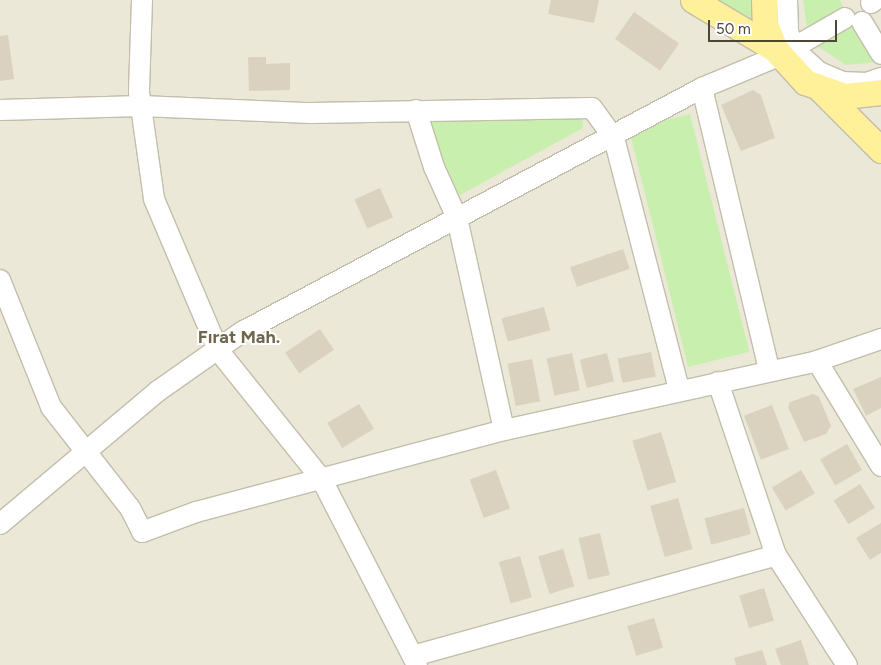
<!DOCTYPE html>
<meta charset="utf-8">
<style>
body{margin:0}
#map{position:relative;width:881px;height:665px;overflow:hidden;background:#f6f4ea;font-family:Figtree,sans-serif}
div>[style]{position:absolute}
.residential>*{inset:0;background:#ebe8d7;transform-origin:0 0}
.green>*{inset:0;background:#c9efaf;transform-origin:0 0}
.building>*{inset:0;background:#dad2be;transform-origin:0 0}
.roads{filter:drop-shadow(1px 0 #c3beab) drop-shadow(-1px 0 #c3beab) drop-shadow(0 1px #c3beab) drop-shadow(0 -1px #c3beab)}
.minor>*{height:20px;margin:-10px;padding:0 10px;transform-origin:10px;border-radius:10px;background:#fff}
.major>*{height:25px;margin:-12.5px;padding:0 12.5px;transform-origin:12.5px;border-radius:12.5px;background:#fff09a}
span{translate:-50% -50%;white-space:nowrap;text-align:center;line-height:1.15;-webkit-text-stroke:4px #fff;paint-order:stroke}
.district-label{font-size:18px;color:#70664c;font-weight:700}
.scale{position:absolute;left:708px;top:20px;width:129px;height:22px;box-sizing:border-box;border:2px solid #4c4637;border-top:0;padding-left:6px;font-size:15px;line-height:18px;white-space:nowrap;color:#4c4637;-webkit-text-stroke:4px #fff;paint-order:stroke}
</style>
<div id="map">
<div class="residential">
<div style="left:0;top:0;width:881px;height:665px"></div>
</div>
<div class="green">
<div style="clip-path:polygon(708px 0,754px 0,754px 29px)"></div>
<div style="clip-path:polygon(803px 0,840px 0,844px 8px,807px 29px)"></div>
<div style="clip-path:polygon(851px 24px,878px 62px,846px 65px,814px 44px)"></div>
<div style="left:690px;top:114px;width:245px;height:63px;rotate:76deg"></div>
<div style="clip-path:polygon(582px 116px,583px 128px,460px 195px,450px 182px,430px 129px,433px 119px)"></div>
</div>
<div class="building">
<div style="clip-path:polygon(551px 0,599px 0,594px 23px,548px 14px)"></div>
<div style="left:634px;top:12px;width:55px;height:33px;rotate:35deg"></div>
<div style="clip-path:polygon(8px 35px,14px 79px,0 81px,0 36px)"></div>
<div style="clip-path:polygon(248px 57px,266px 57px,266px 64px,290px 63px,290px 90px,249px 91px)"></div>
<div style="clip-path:polygon(753px 90px,761px 95px,775px 138px,741px 151px,721px 105px)"></div>
<div style="left:380px;top:188px;width:32px;height:28px;rotate:66deg"></div>
<div style="left:623px;top:249px;width:21px;height:56px;rotate:71deg"></div>
<div style="left:544px;top:307px;width:24px;height:44px;rotate:75deg"></div>
<div style="left:320px;top:329px;width:25px;height:42px;rotate:56deg"></div>
<div style="left:651px;top:352px;width:25px;height:34px;rotate:79deg"></div>
<div style="left:572px;top:353px;width:38px;height:26px;rotate:78deg"></div>
<div style="left:607px;top:353px;width:29px;height:28px;rotate:76deg"></div>
<div style="left:532px;top:359px;width:43px;height:25px;rotate:79deg"></div>
<div style="clip-path:polygon(881px 377px,881px 408px,866px 416px,853px 389px)"></div>
<div style="clip-path:polygon(813px 394px,819px 397px,831px 426px,826px 434px,804px 442px,788px 407px,790px 402px)"></div>
<div style="left:359px;top:404px;width:29px;height:37px;rotate:59deg"></div>
<div style="left:772px;top:405px;width:47px;height:30px;rotate:69deg"></div>
<div style="left:661px;top:432px;width:52px;height:30px;rotate:73deg"></div>
<div style="left:847px;top:444px;width:30px;height:31px;rotate:60deg"></div>
<div style="left:496px;top:470px;width:41px;height:28px;rotate:70deg"></div>
<div style="left:801px;top:470px;width:27px;height:34px;rotate:59deg"></div>
<div style="left:860px;top:484px;width:28px;height:31px;rotate:58deg"></div>
<div style="left:678px;top:498px;width:53px;height:29px;rotate:74deg"></div>
<div style="left:744px;top:508px;width:27px;height:41px;rotate:75deg"></div>
<div style="clip-path:polygon(881px 523px,881px 553px,870px 560px,856px 538px)"></div>
<div style="left:600px;top:533px;width:43px;height:22px;rotate:77deg"></div>
<div style="left:563px;top:549px;width:39px;height:26px;rotate:73deg"></div>
<div style="left:520px;top:556px;width:43px;height:22px;rotate:74deg"></div>
<div style="left:764px;top:588px;width:34px;height:26px;rotate:73deg"></div>
<div style="left:654px;top:618px;width:31px;height:28px;rotate:73deg"></div>
<div style="clip-path:polygon(801px 640px,809px 665px,781px 665px,775px 649px)"></div>
<div style="clip-path:polygon(762px 650px,767px 665px,736px 665px,734px 658px)"></div>
</div>
<div class="roads">
<div class="minor">
<div style="left:142px;top:0;width:92px;rotate:91.9deg"></div>
<div style="left:139px;top:92px;width:108px;rotate:82deg"></div>
<div style="left:154px;top:199px;width:164px;rotate:67deg"></div>
<div style="left:218px;top:350px;width:166px;rotate:51.3deg"></div>
<div style="left:322px;top:480px;width:208px;rotate:62.8deg"></div>
<div style="left:787px;top:0;width:33px;rotate:88deg"></div>
<div style="left:788px;top:33px;width:25px;rotate:61deg"></div>
<div style="left:800px;top:55px;width:25px;rotate:42deg"></div>
<div style="left:819px;top:72px;width:25px;rotate:23deg"></div>
<div style="left:842px;top:82px;width:25px;rotate:2deg"></div>
<div style="left:867px;top:83px;width:15px;rotate:-20deg"></div>
<div style="left:871px;top:3px;width:5px;rotate:-37deg"></div>
<div style="left:862px;top:22px;width:37px;rotate:59deg"></div>
<div style="left:702px;top:88px;width:290px;rotate:76.6deg"></div>
<div style="left:0;top:110px;width:141px;rotate:-1.6deg"></div>
<div style="left:141px;top:106px;width:170px;rotate:2.4deg"></div>
<div style="left:311px;top:113px;width:281px;rotate:-1deg"></div>
<div style="left:592px;top:108px;width:37px;rotate:54deg"></div>
<div style="left:614px;top:138px;width:260px;rotate:75.5deg"></div>
<div style="left:416px;top:110px;width:60px;rotate:72.5deg"></div>
<div style="left:434px;top:167px;width:56px;rotate:65.7deg"></div>
<div style="left:457px;top:218px;width:217px;rotate:77.5deg"></div>
<div style="left:0;top:280px;width:137px;rotate:68.1deg"></div>
<div style="left:51px;top:407px;width:128px;rotate:52deg"></div>
<div style="left:130px;top:508px;width:27px;rotate:63deg"></div>
<div style="left:142px;top:532px;width:58px;rotate:-20.3deg"></div>
<div style="left:196px;top:512px;width:319px;rotate:-14.9deg"></div>
<div style="left:504px;top:430px;width:321px;rotate:-12.4deg"></div>
<div style="left:817px;top:361px;width:68px;rotate:-19deg"></div>
<div style="left:817px;top:361px;width:123px;rotate:58.6deg"></div>
<div style="left:718px;top:382px;width:182px;rotate:71.5deg"></div>
<div style="left:776px;top:555px;width:131px;rotate:57.2deg"></div>
<div style="left:0;top:524px;width:207px;rotate:-40.1deg"></div>
<div style="left:158px;top:391px;width:103px;rotate:-35.1deg"></div>
<div style="left:242px;top:332px;width:521px;rotate:-27.94deg"></div>
<div style="left:702px;top:88px;width:83px;rotate:-22.6deg"></div>
<div style="left:779px;top:56px;width:76px;rotate:-29.9deg"></div>
<div style="left:413px;top:656px;width:377px;rotate:-15.5deg"></div>
</div>
<div class="major">
<div style="left:693px;top:0;width:96px;rotate:30.9deg"></div>
<div style="left:764px;top:0;width:24px;rotate:88deg"></div>
<div style="left:765px;top:24px;width:27px;rotate:68deg"></div>
<div style="left:775px;top:49px;width:45px;rotate:47.7deg"></div>
<div style="left:805px;top:82px;width:41px;rotate:19.7deg"></div>
<div style="left:844px;top:96px;width:37px;rotate:-6deg"></div>
<div style="left:821px;top:90px;width:85px;rotate:45deg"></div>
</div>
</div>
<div class="district-label">
<span style="left:239px;top:337px">Fırat Mah.</span>
</div>
<div class="scale">50 m</div>
</div>
